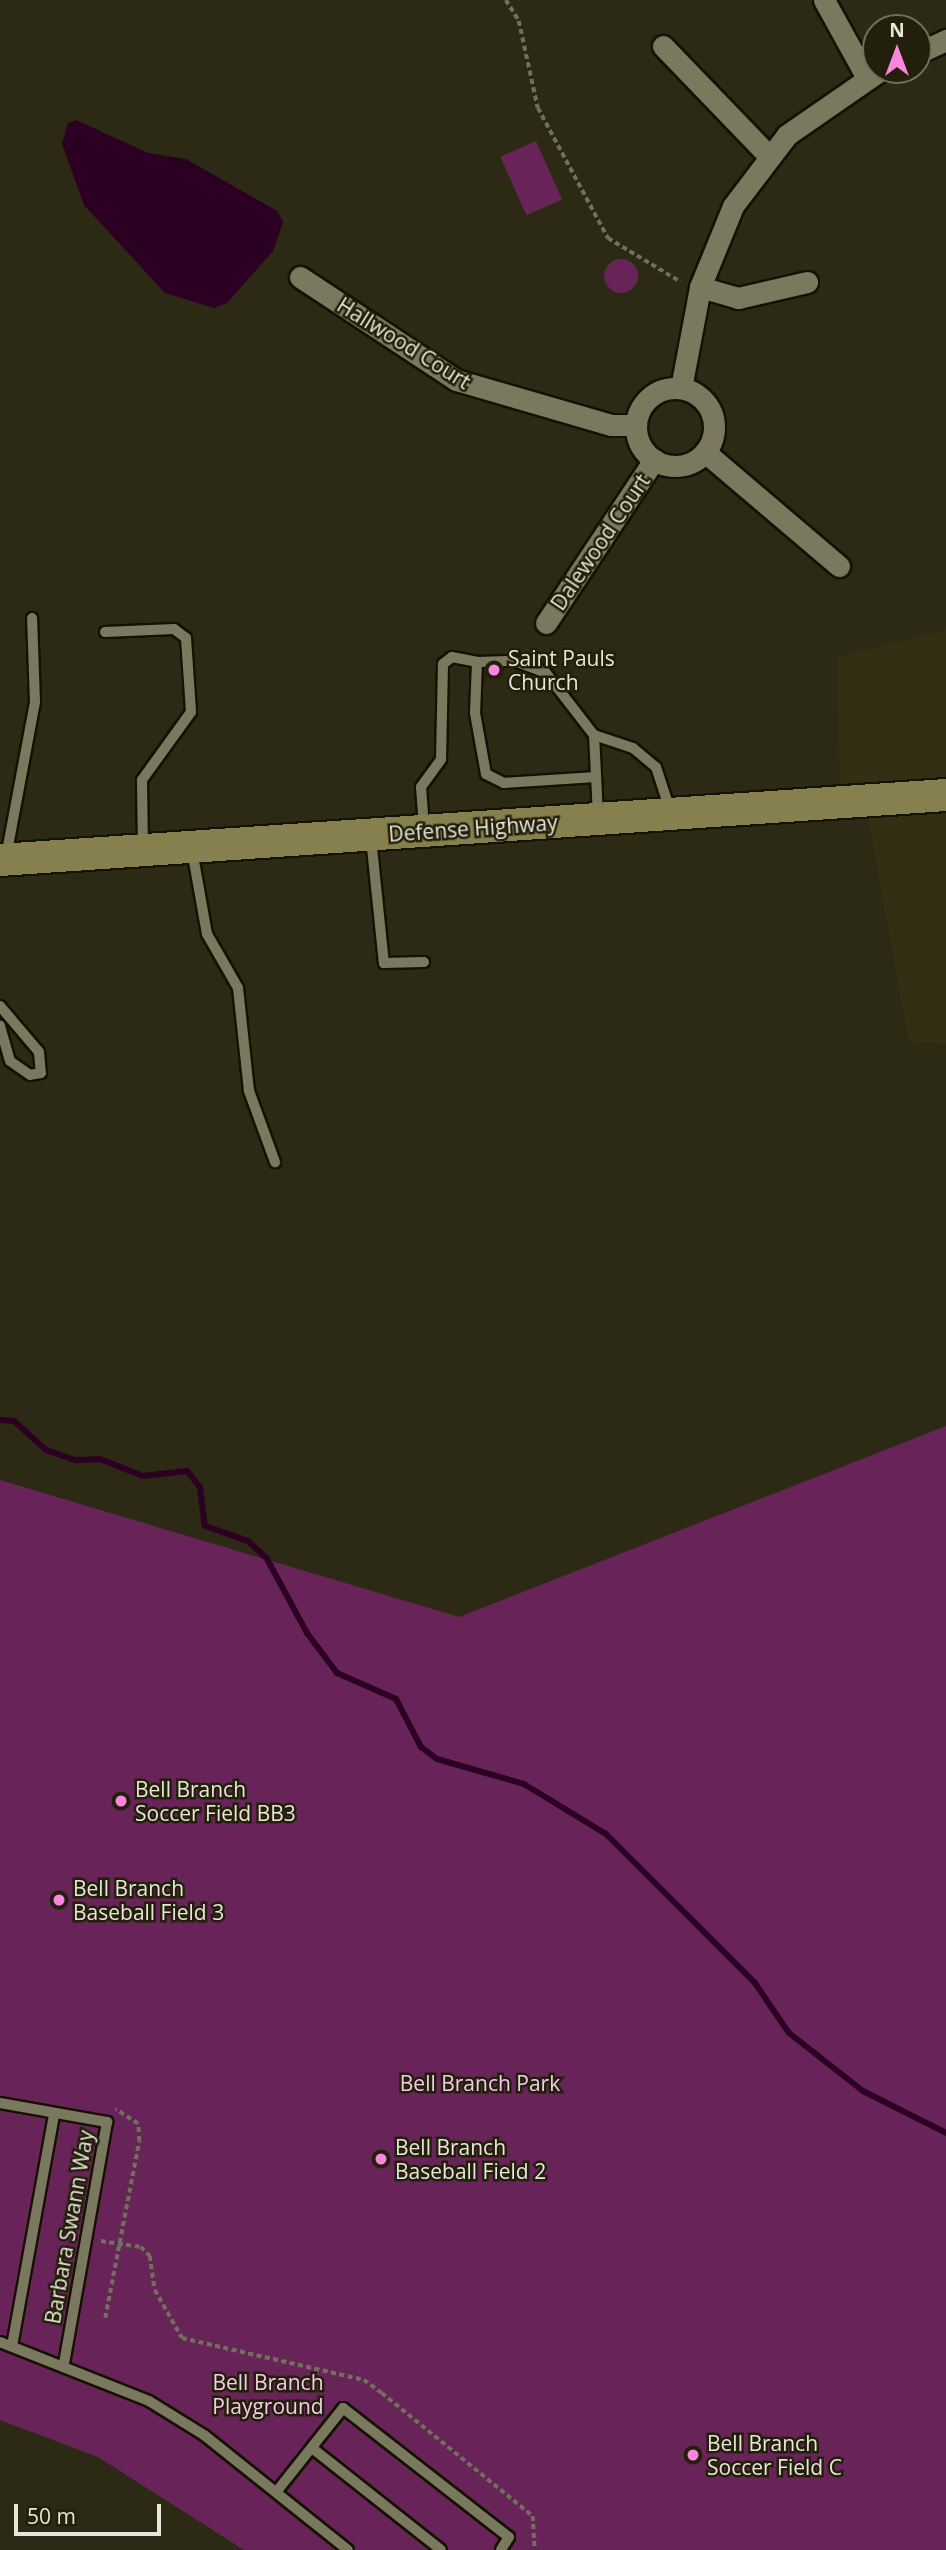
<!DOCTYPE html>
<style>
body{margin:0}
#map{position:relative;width:946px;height:2550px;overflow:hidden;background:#2c2914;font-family:"Open Sans",sans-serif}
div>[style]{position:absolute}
.built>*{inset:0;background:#332f13}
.green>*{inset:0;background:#682458;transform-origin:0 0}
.round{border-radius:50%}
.water>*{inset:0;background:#2c0022}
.stream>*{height:6px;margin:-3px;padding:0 3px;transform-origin:3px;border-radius:3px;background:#2c0022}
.path>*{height:3.5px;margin-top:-1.75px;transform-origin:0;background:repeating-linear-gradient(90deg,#72705d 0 5px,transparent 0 8.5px)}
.roads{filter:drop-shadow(2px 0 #141201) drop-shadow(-2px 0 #141201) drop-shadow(0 2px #141201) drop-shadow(0 -2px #141201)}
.lane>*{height:10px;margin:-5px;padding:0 5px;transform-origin:5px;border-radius:5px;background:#7b7860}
.street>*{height:21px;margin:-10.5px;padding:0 10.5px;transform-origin:10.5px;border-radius:10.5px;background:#7b7860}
.street>.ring{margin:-10.5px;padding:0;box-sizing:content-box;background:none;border:21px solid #7b7860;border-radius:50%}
.secondary>*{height:32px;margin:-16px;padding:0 16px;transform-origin:16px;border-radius:16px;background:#867f4e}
.dots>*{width:19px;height:19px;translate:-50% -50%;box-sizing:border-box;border:4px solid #221f0a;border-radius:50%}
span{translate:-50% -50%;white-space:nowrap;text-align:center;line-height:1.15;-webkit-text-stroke:5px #221f0a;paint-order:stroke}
.street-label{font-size:21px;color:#e7e6d8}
.poi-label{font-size:21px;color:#e7e6d8}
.left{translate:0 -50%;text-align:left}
.park-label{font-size:21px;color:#f4cbe7}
.north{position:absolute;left:862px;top:14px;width:70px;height:70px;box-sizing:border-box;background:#221f0a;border:2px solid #716f5c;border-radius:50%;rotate:0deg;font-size:19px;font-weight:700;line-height:28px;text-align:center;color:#e7e6d8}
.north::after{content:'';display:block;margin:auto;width:24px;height:32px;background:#fe85df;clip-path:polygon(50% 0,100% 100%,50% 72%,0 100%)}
.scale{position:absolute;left:14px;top:2504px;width:147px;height:32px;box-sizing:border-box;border:4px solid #e7e6d8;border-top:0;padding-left:9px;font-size:21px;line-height:24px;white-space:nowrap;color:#e7e6d8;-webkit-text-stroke:5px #221f0a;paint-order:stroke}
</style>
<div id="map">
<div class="built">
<div style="clip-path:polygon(946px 630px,946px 1044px,909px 1043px,868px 817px,840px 782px,837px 657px)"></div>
</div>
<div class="green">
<div style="left:536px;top:141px;width:64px;height:39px;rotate:66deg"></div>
<div class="round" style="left:604px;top:259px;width:34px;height:34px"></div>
<div style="clip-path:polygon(946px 1426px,946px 2550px,244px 2550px,98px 2457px,0 2420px,0 1480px,459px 1617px)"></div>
</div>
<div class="water">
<div style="clip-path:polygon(76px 120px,148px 153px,186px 159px,277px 211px,283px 222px,273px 251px,227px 303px,214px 308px,165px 293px,84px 205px,62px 144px,68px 123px)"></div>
</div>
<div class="stream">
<div style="left:0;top:1420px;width:14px;rotate:4deg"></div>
<div style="left:14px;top:1421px;width:43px;rotate:42.2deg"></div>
<div style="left:46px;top:1450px;width:31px;rotate:19deg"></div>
<div style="left:75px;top:1460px;width:25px;rotate:-2deg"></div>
<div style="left:100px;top:1459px;width:46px;rotate:21.6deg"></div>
<div style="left:143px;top:1476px;width:44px;rotate:-6.5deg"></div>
<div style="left:187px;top:1471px;width:21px;rotate:51deg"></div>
<div style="left:200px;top:1487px;width:39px;rotate:83deg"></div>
<div style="left:205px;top:1526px;width:46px;rotate:19.2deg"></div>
<div style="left:248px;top:1541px;width:26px;rotate:43deg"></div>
<div style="left:267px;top:1559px;width:84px;rotate:61.6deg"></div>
<div style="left:307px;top:1633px;width:50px;rotate:53.1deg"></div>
<div style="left:337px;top:1673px;width:64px;rotate:23.8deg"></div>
<div style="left:396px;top:1699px;width:54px;rotate:62.5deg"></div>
<div style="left:421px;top:1747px;width:20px;rotate:37deg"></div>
<div style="left:437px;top:1759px;width:91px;rotate:16deg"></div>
<div style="left:524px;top:1784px;width:96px;rotate:31.4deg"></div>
<div style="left:606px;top:1834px;width:211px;rotate:45deg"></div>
<div style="left:755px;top:1983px;width:60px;rotate:55.8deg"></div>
<div style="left:789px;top:2033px;width:94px;rotate:38.1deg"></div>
<div style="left:863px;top:2091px;width:93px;rotate:26.8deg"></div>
</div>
<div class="path">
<div style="left:506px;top:0;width:25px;rotate:58deg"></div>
<div style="left:519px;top:21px;width:89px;rotate:77.7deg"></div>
<div style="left:538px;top:108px;width:148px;rotate:61.7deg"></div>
<div style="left:608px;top:238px;width:85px;rotate:31.1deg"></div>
<div style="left:101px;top:2241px;width:40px;rotate:8.5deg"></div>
<div style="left:141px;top:2247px;width:13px;rotate:45deg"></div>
<div style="left:150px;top:2256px;width:34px;rotate:82deg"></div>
<div style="left:155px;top:2290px;width:55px;rotate:60.6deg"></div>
<div style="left:182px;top:2338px;width:187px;rotate:13deg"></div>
<div style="left:364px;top:2380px;width:22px;rotate:36deg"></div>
<div style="left:382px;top:2393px;width:195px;rotate:39.2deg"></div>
<div style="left:533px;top:2516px;width:34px;rotate:87deg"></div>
<div style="left:105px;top:2318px;width:180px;rotate:-79.1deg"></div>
<div style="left:139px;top:2141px;width:17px;rotate:-93deg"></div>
<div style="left:138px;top:2124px;width:27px;rotate:-147deg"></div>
</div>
<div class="roads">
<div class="lane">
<div style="left:105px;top:632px;width:69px;rotate:-2.5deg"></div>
<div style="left:174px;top:629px;width:15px;rotate:37deg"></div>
<div style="left:186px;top:638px;width:74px;rotate:86.1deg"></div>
<div style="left:191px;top:712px;width:84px;rotate:125.8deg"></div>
<div style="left:142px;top:780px;width:68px;rotate:89.2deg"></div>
<div style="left:477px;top:662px;width:38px;rotate:-2deg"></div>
<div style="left:515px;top:661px;width:33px;rotate:21deg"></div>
<div style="left:546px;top:673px;width:78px;rotate:52.3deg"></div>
<div style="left:598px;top:816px;width:81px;rotate:-92.8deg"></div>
<div style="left:594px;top:735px;width:41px;rotate:18.4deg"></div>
<div style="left:633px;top:748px;width:30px;rotate:40deg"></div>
<div style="left:656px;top:767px;width:48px;rotate:71.9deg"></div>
<div style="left:424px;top:827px;width:40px;rotate:-94.3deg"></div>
<div style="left:421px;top:787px;width:34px;rotate:-54deg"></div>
<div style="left:441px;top:759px;width:95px;rotate:-88.8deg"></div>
<div style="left:443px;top:664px;width:11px;rotate:-38deg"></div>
<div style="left:452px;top:657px;width:25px;rotate:11deg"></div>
<div style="left:477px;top:662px;width:51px;rotate:92.2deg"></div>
<div style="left:475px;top:713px;width:62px;rotate:79.8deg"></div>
<div style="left:486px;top:774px;width:20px;rotate:27deg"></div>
<div style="left:504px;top:783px;width:91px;rotate:-3.8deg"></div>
<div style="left:371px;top:838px;width:126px;rotate:84.1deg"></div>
<div style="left:384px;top:963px;width:40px;rotate:-1.4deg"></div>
<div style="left:192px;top:850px;width:85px;rotate:79.9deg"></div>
<div style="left:207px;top:934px;width:62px;rotate:60.1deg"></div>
<div style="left:238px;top:988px;width:104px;rotate:83.9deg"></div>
<div style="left:249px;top:1091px;width:76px;rotate:69.9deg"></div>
<div style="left:6px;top:857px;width:158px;rotate:-79.4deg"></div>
<div style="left:35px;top:702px;width:84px;rotate:-92deg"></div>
<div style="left:0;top:1006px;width:60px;rotate:49.7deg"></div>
<div style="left:39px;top:1052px;width:21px;rotate:85deg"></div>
<div style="left:41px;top:1073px;width:11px;rotate:170deg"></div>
<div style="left:30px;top:1075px;width:24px;rotate:-145deg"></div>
<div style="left:10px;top:1061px;width:37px;rotate:-106deg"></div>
<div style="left:0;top:2103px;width:109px;rotate:10.1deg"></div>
<div style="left:107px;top:2122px;width:245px;rotate:100.1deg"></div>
<div style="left:0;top:2342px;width:160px;rotate:21.6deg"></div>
<div style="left:149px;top:2401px;width:65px;rotate:31.7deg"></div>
<div style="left:204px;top:2435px;width:184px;rotate:38.6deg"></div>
<div style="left:12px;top:2346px;width:236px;rotate:-79.7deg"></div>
<div style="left:312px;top:2448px;width:164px;rotate:38.3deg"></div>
<div style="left:277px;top:2491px;width:106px;rotate:-51.5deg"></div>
<div style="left:343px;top:2408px;width:210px;rotate:37.9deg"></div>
<div style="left:509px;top:2537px;width:15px;rotate:122deg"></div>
</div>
<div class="street">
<div style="left:824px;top:0;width:89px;rotate:61.1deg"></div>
<div style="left:663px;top:46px;width:153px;rotate:46.1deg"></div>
<div style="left:918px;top:53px;width:31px;rotate:-25deg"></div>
<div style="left:300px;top:277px;width:187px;rotate:33.4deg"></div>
<div style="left:456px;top:380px;width:161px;rotate:16.2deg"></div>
<div style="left:611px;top:425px;width:25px"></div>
<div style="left:700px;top:287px;width:40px;rotate:16deg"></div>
<div style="left:738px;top:298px;width:71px;rotate:-13.1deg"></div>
<div style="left:681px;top:388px;width:103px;rotate:-79.3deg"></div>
<div style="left:700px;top:287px;width:87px;rotate:-67.8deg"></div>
<div style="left:733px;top:206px;width:89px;rotate:-52.7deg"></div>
<div style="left:787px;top:135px;width:114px;rotate:-34.7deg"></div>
<div class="ring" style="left:636px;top:388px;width:57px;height:57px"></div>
<div style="left:705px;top:452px;width:176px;rotate:40.4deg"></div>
<div style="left:546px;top:623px;width:196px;rotate:-56.5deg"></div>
</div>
<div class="secondary">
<div style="left:0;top:860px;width:948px;rotate:-3.93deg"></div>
</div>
</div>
<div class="dots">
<div style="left:494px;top:670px;background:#fe85df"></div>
<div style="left:121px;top:1801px;background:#fe85df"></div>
<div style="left:59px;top:1900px;background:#fe85df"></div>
<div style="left:381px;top:2159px;background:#fe85df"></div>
<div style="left:693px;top:2455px;background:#fe85df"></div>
</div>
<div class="street-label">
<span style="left:404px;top:343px;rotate:32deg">Hallwood Court</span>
<span style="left:600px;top:542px;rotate:-56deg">Dalewood Court</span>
<span style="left:473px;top:828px;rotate:-4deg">Defense Highway</span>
<span style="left:69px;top:2227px;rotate:-80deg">Barbara Swann Way</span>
</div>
<div class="poi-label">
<span class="left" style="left:508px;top:670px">Saint Pauls<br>Church</span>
<span class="left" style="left:135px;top:1801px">Bell Branch<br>Soccer Field BB3</span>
<span class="left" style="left:73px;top:1900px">Bell Branch<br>Baseball Field 3</span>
<span class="left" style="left:395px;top:2159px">Bell Branch<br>Baseball Field 2</span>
<span class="left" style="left:707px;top:2455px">Bell Branch<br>Soccer Field C</span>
</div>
<div class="park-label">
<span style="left:480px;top:2083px">Bell Branch Park</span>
<span style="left:268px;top:2394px">Bell Branch<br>Playground</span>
</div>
<div class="north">N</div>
<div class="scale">50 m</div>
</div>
